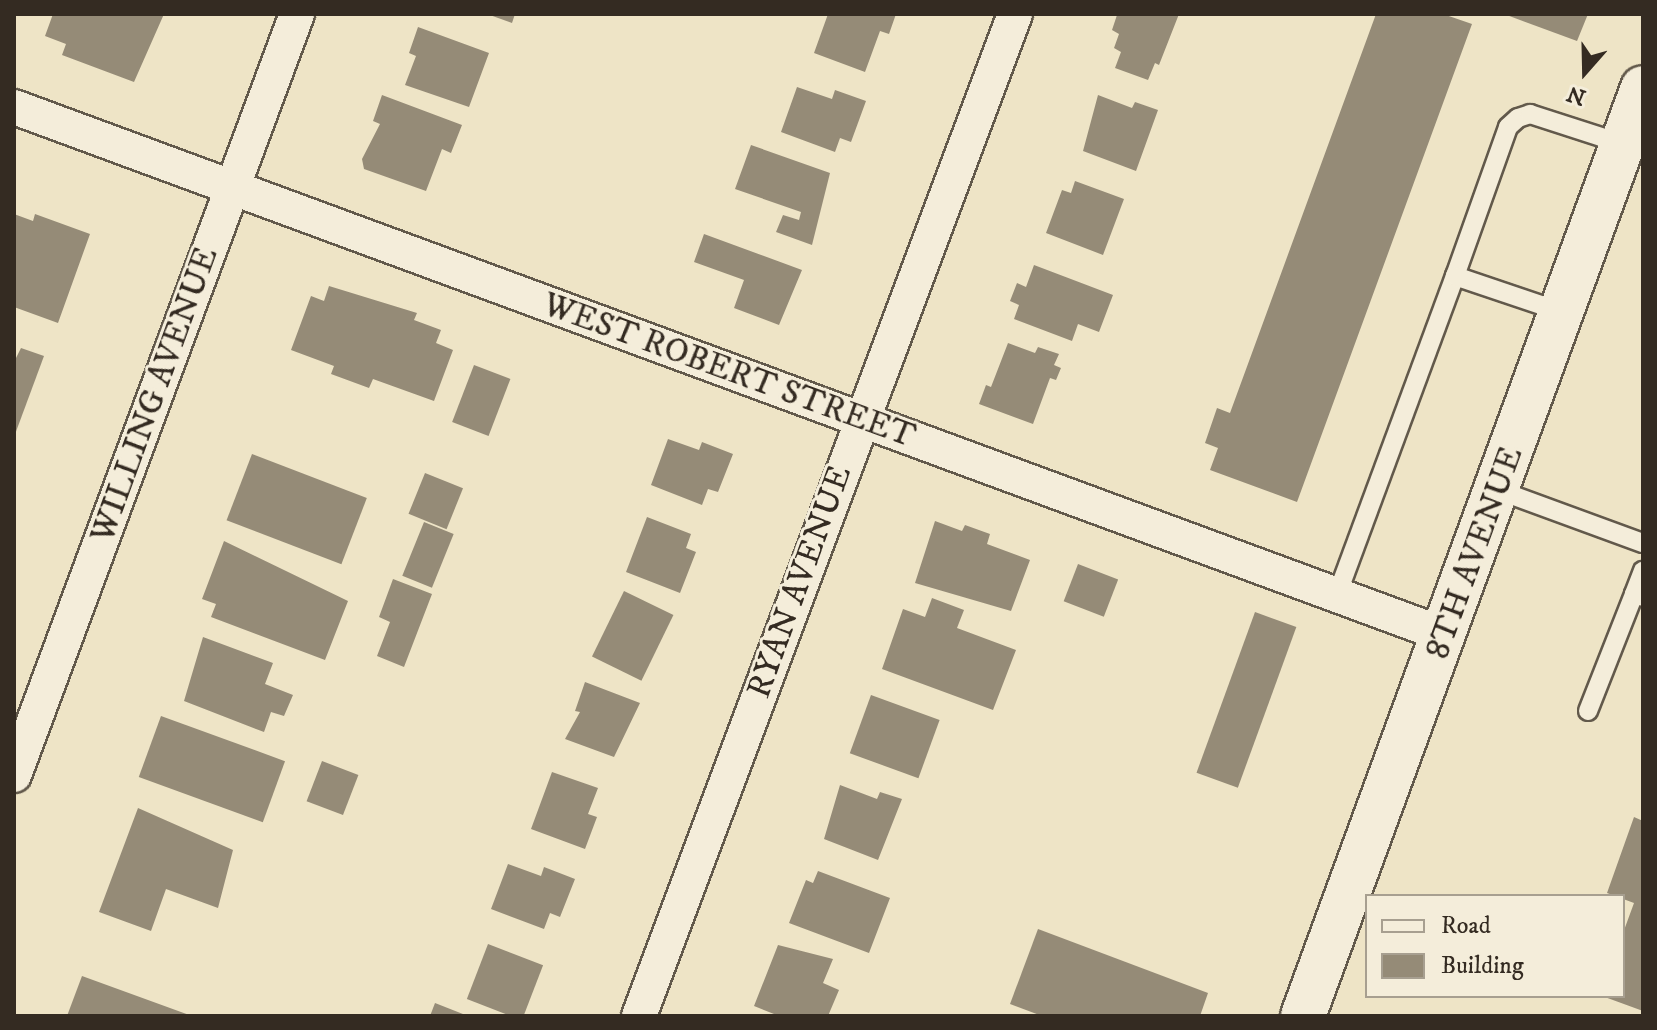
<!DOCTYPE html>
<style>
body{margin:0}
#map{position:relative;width:1657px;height:1030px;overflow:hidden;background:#eee4c6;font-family:"IM FELL DW Pica",serif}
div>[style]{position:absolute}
.building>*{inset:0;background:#958b77;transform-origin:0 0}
.roads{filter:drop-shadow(2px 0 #62594b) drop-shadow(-2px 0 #62594b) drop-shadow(0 2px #62594b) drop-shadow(0 -2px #62594b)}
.service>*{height:18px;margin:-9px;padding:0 9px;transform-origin:9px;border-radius:9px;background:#f4edda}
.minor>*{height:34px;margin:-17px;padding:0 17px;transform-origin:17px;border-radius:17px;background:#f4edda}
.secondary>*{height:44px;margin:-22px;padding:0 22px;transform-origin:22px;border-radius:22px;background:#f4edda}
span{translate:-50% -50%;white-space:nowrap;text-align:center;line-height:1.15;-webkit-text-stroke:6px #f4edda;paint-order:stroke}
.street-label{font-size:34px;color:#342b22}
.frame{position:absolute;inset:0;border:16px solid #342b22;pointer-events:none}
.legend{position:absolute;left:1365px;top:894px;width:260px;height:104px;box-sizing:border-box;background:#f4edda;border:2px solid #a79f90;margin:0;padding:10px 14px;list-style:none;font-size:24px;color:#342b22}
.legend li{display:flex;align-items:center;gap:16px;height:40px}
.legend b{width:40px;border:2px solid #a79f90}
.north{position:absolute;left:1545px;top:32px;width:80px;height:80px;-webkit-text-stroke:6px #f4edda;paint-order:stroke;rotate:200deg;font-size:22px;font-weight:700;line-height:32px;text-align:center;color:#342b22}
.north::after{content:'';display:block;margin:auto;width:28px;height:36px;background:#342b22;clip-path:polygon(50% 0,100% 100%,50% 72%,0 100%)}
</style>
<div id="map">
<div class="building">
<div style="clip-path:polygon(53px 14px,164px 14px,134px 82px,62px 55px,66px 44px,45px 36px)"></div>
<div style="clip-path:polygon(487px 14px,515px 14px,512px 23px)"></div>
<div style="clip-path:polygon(828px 14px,896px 14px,889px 34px,880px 31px,865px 72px,814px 53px)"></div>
<div style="clip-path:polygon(1125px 14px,1179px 14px,1159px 65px,1155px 63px,1148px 80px,1115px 68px,1121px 52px,1114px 48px,1119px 34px,1112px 30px,1117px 15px)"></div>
<div style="clip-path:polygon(1376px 14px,1443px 14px,1472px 24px,1297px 502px,1210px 470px,1218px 448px,1205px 443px,1217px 408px,1230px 413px)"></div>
<div style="clip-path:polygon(1504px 14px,1588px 14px,1577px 41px)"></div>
<div style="clip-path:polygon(418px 27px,489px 53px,469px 107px,405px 85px,416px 56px,409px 53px)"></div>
<div style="clip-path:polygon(797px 87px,832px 99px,835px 90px,866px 101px,851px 142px,840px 138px,835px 152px,781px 132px)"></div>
<div style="clip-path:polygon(382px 95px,462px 125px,451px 153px,442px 149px,426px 191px,364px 169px,362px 159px,380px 124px,373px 121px)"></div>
<div style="clip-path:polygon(1098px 95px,1132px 108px,1135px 102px,1158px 110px,1136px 171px,1083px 151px)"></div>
<div style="clip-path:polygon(751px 145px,830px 173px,812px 245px,776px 232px,783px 215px,799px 220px,801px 212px,735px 189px)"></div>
<div style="clip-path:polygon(1075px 181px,1124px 199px,1103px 255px,1046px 233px,1062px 190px,1071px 193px)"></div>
<div style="clip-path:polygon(14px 214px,33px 221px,35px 214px,90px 234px,58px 323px,14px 307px)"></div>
<div style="clip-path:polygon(704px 234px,802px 270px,779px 325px,734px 308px,744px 280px,694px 262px)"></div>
<div style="clip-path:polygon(1034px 265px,1113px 295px,1099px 332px,1078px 324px,1072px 341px,1014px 319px,1019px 305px,1010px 301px,1017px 283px,1026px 287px)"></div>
<div style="clip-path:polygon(329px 286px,417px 313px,414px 320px,441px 330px,436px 343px,453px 350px,434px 401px,373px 379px,369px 388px,331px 374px,334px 366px,291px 350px,311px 296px,324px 301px)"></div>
<div style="clip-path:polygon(1008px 343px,1035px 353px,1038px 347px,1059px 354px,1054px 365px,1061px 368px,1056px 380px,1050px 378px,1033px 424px,979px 404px,986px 385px,991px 387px)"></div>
<div style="clip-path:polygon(21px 348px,44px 356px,14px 437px,14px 362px)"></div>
<div style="left:474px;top:365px;width:39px;height:61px;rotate:21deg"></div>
<div style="clip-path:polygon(668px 439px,699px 450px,702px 442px,733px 454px,718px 492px,708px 489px,702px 505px,651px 485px)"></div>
<div style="left:252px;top:454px;width:123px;height:71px;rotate:21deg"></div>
<div style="left:425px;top:473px;width:41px;height:44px;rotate:22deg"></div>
<div style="clip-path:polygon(647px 517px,691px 534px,686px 548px,696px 552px,680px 593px,626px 572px)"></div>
<div style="clip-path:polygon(935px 521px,962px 531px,965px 525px,990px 534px,987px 544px,1030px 560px,1011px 611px,915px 583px)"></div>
<div style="left:424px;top:522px;width:32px;height:58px;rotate:22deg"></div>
<div style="clip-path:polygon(224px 541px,348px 601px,325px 660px,211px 617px,216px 604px,202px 599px)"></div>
<div style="left:1078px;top:564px;width:43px;height:40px;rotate:21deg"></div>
<div style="clip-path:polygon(393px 579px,432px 594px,404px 667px,377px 656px,390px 622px,379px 617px)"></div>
<div style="left:624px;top:591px;width:55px;height:73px;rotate:26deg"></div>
<div style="clip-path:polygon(932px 598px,964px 610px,957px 628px,1016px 650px,993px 710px,882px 669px,903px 609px,925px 617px)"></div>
<div style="left:1255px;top:612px;width:44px;height:171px;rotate:20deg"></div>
<div style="clip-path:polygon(203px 637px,273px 663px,265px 684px,293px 695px,284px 716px,271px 712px,264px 732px,184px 701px)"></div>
<div style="clip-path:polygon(585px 682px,640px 703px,614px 757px,565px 739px,580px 712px,575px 711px)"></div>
<div style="left:871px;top:695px;width:73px;height:62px;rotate:20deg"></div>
<div style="left:161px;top:716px;width:132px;height:65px;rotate:20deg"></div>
<div style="left:322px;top:761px;width:39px;height:43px;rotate:21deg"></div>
<div style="clip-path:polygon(552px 772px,598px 788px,588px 814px,597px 817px,585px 849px,531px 829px)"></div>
<div style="clip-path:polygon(840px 785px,877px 799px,880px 792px,902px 799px,878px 860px,824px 839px)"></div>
<div style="clip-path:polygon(138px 808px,233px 850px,218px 908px,166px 889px,151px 931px,99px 912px)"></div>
<div style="clip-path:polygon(1634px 817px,1643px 821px,1643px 1011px,1602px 996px,1623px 996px,1623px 933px,1634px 903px,1607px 893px)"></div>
<div style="clip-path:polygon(508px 864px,541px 876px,544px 867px,575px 879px,560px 917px,550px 913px,544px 929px,491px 909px)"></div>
<div style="clip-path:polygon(818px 871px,890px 898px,869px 953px,789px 923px,806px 880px,813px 883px)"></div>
<div style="clip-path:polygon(1038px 929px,1208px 993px,1200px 1016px,1042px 1016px,1010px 1004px)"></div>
<div style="left:488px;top:944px;width:59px;height:59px;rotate:21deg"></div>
<div style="clip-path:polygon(778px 945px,833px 959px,823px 983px,839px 990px,828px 1016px,779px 1016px,754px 1006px)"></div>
<div style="clip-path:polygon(82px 976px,192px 1016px,67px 1016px)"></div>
<div style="clip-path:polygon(435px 1003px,468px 1016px,430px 1016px)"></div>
</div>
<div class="roads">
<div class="service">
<div style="left:1455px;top:276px;width:158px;rotate:-70.4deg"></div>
<div style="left:1508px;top:127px;width:13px;rotate:-42deg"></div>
<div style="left:1518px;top:118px;width:13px;rotate:-18deg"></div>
<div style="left:1530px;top:114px;width:98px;rotate:17.9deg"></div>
<div style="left:1498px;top:490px;width:154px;rotate:20.1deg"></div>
<div style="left:1634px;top:594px;width:25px;rotate:-69deg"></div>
<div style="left:1337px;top:595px;width:340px;rotate:-69.7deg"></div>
<div style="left:1455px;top:276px;width:113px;rotate:18.6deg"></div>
<div style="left:1588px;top:711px;width:126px;rotate:-68.5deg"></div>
<div style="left:1634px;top:594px;width:9px;rotate:18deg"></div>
</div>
<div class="minor">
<div style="left:14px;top:107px;width:1525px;rotate:20.25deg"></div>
<div style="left:14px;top:775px;width:812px;rotate:-69.6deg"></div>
<div style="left:639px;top:1016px;width:1070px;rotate:-69.43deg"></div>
</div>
<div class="secondary">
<div style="left:1303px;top:1016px;width:988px;rotate:-69.88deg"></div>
</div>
</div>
<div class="street-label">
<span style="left:729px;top:371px;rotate:20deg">WEST ROBERT STREET</span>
<span style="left:155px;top:395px;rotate:-70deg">WILLING AVENUE</span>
<span style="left:1475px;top:553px;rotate:-70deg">8TH AVENUE</span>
<span style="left:800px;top:582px;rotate:-70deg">RYAN AVENUE</span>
</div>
<div class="frame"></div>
<ul class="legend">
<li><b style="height:10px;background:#f4edda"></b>Road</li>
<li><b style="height:22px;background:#958b77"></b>Building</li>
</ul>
<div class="north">N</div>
</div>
